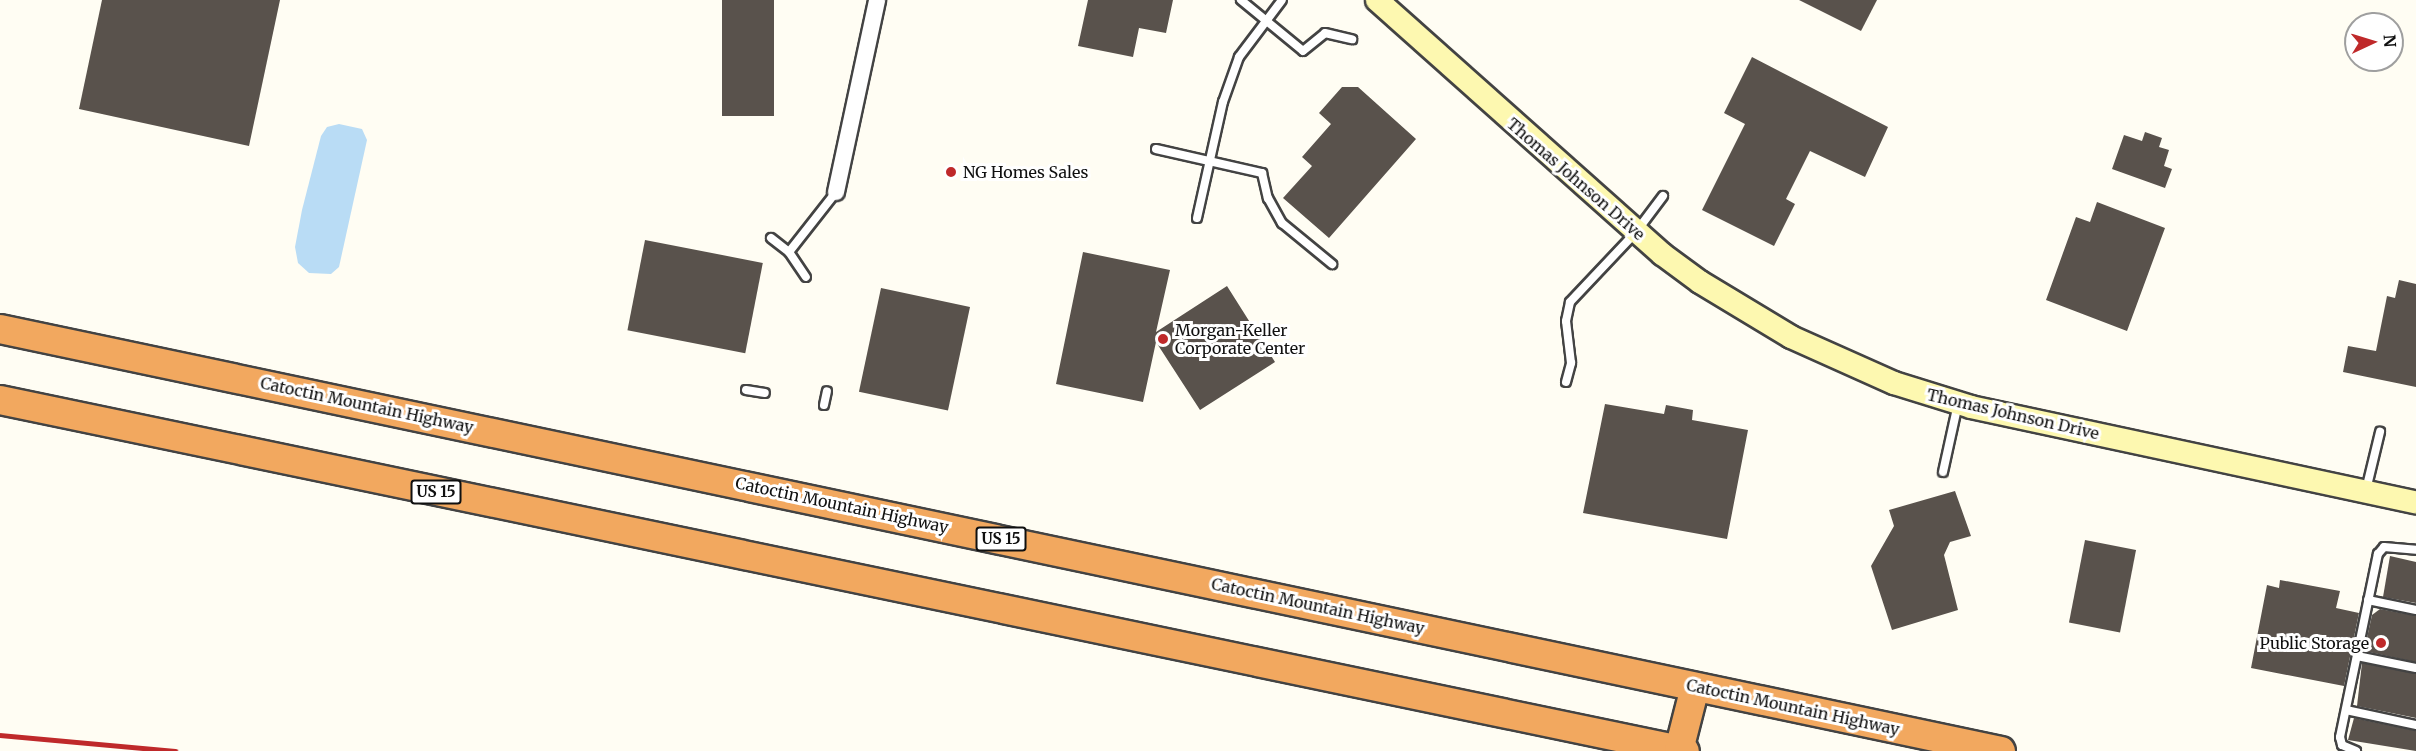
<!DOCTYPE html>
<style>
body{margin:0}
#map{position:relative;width:2416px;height:751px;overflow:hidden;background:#fffdf3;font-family:Merriweather,serif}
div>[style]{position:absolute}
.water>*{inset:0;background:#b9dcf5}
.building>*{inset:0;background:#59524c;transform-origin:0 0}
.roads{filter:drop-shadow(2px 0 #434343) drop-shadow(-2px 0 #434343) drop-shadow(0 2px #434343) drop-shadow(0 -2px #434343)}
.lane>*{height:8px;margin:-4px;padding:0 4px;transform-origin:4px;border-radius:4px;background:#fff}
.street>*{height:16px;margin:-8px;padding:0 8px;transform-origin:8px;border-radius:8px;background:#fff}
.secondary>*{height:22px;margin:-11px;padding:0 11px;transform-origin:11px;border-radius:11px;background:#fdf8b0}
.highway>*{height:28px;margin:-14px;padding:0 14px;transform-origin:14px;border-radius:14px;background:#f2a85f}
.rail>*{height:4.5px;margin:-2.25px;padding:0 2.25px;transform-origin:2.25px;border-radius:2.25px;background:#bf292a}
.dots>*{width:16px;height:16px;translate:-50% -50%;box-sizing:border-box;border:3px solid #fff;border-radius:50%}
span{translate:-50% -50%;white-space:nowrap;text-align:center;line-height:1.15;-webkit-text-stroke:6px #fff;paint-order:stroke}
.shield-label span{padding:2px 4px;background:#fff;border:2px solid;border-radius:4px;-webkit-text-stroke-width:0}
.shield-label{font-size:15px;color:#101010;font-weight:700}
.poi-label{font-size:16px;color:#101010}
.left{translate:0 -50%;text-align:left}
.right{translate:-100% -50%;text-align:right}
.street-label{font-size:16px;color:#101010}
.north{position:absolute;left:2344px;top:12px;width:60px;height:60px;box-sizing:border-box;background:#fff;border:2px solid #9f9f9f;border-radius:50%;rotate:86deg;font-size:16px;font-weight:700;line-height:24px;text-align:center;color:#101010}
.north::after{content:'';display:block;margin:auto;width:21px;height:27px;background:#bf292a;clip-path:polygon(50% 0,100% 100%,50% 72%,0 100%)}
</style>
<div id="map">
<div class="water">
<div style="clip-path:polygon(339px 124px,362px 129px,367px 140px,339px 267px,331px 274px,309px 273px,298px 263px,295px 247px,302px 210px,321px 136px,327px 127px)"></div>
</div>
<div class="building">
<div style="clip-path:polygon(102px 0,280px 0,249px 146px,79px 109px)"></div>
<div style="left:722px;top:0;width:52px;height:116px"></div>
<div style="clip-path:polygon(1088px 0,1173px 0,1166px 33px,1139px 28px,1133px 57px,1078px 46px)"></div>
<div style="clip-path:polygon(1799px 0,1877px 0,1861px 31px)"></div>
<div style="clip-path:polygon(1752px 57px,1888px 127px,1865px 177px,1810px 151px,1786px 199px,1795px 204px,1774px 246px,1702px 210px,1745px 124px,1724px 113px)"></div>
<div style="clip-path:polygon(1342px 87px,1358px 87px,1416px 139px,1329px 238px,1283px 198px,1312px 166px,1302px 157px,1331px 124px,1319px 113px)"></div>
<div style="clip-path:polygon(2145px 132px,2162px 138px,2159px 147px,2169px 150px,2164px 166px,2172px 169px,2165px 188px,2112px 169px,2124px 135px,2142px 141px)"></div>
<div style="clip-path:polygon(2097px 202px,2165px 228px,2127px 331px,2046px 300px,2076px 217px,2090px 222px)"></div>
<div style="left:645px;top:240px;width:120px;height:92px;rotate:11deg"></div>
<div style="clip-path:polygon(1083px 252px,1170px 270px,1156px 332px,1227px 286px,1275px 362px,1200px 410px,1156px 342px,1143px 402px,1056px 384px)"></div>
<div style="clip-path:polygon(2399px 280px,2416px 284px,2416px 387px,2343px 372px,2348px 346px,2376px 351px,2387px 296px,2395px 298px)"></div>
<div style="left:881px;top:288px;width:91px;height:106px;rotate:12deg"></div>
<div style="clip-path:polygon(1605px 404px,1664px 414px,1666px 405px,1693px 410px,1692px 420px,1748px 430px,1727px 539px,1583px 513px)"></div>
<div style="clip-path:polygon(1955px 491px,1971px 536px,1950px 542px,1944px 555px,1958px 610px,1892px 630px,1871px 566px,1894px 526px,1889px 510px)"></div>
<div style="left:2085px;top:540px;width:52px;height:84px;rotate:11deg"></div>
<div style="clip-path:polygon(2390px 556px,2416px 562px,2416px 603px,2383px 597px)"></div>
<div style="clip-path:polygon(2280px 580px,2340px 591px,2336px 608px,2359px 613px,2344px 686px,2251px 668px,2267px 585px,2279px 588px)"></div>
<div style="clip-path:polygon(2380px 609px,2416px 616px,2416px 662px,2364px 651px,2372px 615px)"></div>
<div style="clip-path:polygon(2362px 663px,2416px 674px,2416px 718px,2357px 706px)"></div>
<div style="clip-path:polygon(2354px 718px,2416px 731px,2416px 751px,2348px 740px)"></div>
</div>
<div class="roads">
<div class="lane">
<div style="left:1241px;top:0;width:80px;rotate:39.4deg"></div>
<div style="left:1303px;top:51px;width:28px;rotate:-39deg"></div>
<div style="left:1325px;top:33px;width:28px;rotate:13deg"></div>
<div style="left:1156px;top:149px;width:109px;rotate:12.8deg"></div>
<div style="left:1262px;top:173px;width:26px;rotate:77deg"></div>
<div style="left:1268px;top:198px;width:29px;rotate:61deg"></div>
<div style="left:1282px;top:223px;width:65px;rotate:39.4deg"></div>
<div style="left:1197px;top:218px;width:119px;rotate:-77.4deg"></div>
<div style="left:1223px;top:102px;width:48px;rotate:-70.4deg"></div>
<div style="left:1239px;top:57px;width:71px;rotate:-53deg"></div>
<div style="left:771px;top:238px;width:23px;rotate:38deg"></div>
<div style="left:789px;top:252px;width:30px;rotate:56deg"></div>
<div style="left:789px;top:252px;width:76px;rotate:-51.9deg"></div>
<div style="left:1566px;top:382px;width:20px;rotate:-75deg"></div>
<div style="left:1571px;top:363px;width:42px;rotate:-96.8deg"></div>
<div style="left:1566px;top:321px;width:19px;rotate:-78deg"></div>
<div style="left:1570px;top:302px;width:96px;rotate:-46.7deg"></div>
<div style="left:1636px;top:232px;width:45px;rotate:-53.1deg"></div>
<div style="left:746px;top:390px;width:19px;rotate:9deg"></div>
<div style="left:824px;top:405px;width:14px;rotate:-78deg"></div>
<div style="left:1943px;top:472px;width:70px;rotate:-77.6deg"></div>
<div style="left:2366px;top:490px;width:60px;rotate:-76.4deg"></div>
<div style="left:2368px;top:600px;width:49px;rotate:11.8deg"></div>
<div style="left:2357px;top:656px;width:60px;rotate:11.5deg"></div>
<div style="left:2346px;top:710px;width:72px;rotate:12.1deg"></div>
<div style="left:2356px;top:751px;width:15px;rotate:-157deg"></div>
<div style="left:2342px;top:745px;width:8px;rotate:-104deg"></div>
<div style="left:2340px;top:737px;width:187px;rotate:-78.3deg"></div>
<div style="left:2378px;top:554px;width:9px;rotate:-49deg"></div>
<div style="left:2384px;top:547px;width:32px;rotate:5deg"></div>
</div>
<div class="street">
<div style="left:836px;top:192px;width:196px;rotate:-77.9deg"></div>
</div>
<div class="secondary">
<div style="left:1377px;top:0;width:382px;rotate:41.7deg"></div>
<div style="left:1662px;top:254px;width:47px;rotate:36.4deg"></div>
<div style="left:1700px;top:282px;width:106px;rotate:31.1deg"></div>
<div style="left:1791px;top:337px;width:113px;rotate:24.1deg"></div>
<div style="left:1894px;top:383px;width:81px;rotate:17.3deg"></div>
<div style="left:1971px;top:407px;width:455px;rotate:12.1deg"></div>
</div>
<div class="highway">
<div style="left:0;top:329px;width:2045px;rotate:11.91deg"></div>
<div style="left:0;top:400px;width:1721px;rotate:11.77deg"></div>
<div style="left:1679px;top:750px;width:65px;rotate:-75.7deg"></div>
</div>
</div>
<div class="rail">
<div style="left:0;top:735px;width:176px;rotate:5.2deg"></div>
</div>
<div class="dots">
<div style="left:951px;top:172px;background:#bf292a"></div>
<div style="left:1163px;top:339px;background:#bf292a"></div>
<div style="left:2381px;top:643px;background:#bf292a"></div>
</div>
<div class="shield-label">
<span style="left:436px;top:492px">US 15</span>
<span style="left:1001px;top:539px">US 15</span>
</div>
<div class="poi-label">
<span class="left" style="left:963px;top:172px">NG Homes Sales</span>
<span class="left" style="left:1175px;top:339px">Morgan-Keller<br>Corporate Center</span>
<span class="right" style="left:2369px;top:643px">Public Storage</span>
</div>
<div class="street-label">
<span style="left:1576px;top:179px;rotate:41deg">Thomas Johnson Drive</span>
<span style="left:367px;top:405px;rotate:12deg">Catoctin Mountain Highway</span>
<span style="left:2013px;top:414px;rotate:13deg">Thomas Johnson Drive</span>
<span style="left:842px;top:505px;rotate:12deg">Catoctin Mountain Highway</span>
<span style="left:1318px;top:606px;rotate:12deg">Catoctin Mountain Highway</span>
<span style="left:1793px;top:707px;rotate:12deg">Catoctin Mountain Highway</span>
</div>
<div class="north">N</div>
</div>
